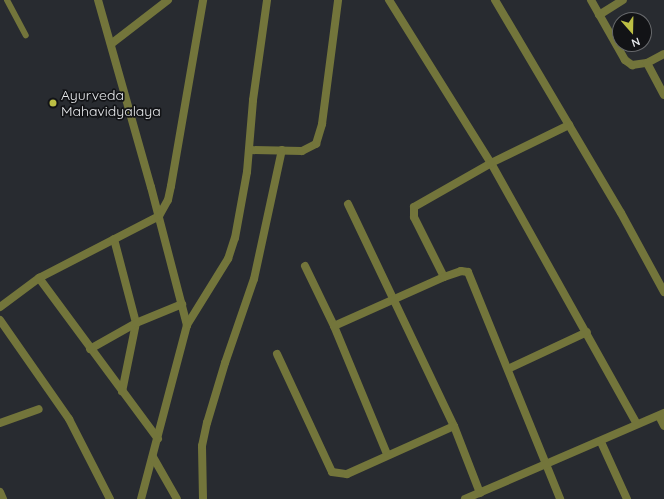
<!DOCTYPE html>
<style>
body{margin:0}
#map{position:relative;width:664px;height:499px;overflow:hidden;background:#282b30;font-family:Quicksand,sans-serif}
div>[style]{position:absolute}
.service>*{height:6px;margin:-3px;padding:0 3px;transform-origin:3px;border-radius:3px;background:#73753b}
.minor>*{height:8px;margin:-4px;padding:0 4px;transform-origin:4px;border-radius:4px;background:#73753b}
.tertiary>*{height:8px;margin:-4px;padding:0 4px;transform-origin:4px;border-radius:4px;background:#73753b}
.dots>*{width:11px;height:11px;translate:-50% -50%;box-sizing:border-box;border:2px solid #121316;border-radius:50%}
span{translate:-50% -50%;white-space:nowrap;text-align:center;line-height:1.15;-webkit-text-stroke:3.5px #121316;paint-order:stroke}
.poi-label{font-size:14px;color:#e7e9ec}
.left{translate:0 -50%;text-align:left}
.north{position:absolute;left:612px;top:12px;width:40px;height:40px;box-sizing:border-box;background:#121316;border:1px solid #67696c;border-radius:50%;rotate:160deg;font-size:11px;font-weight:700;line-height:16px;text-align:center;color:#e7e9ec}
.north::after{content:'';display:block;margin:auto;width:14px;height:18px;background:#bcbf44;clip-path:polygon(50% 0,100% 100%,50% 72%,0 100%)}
</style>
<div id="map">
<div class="service">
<div style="left:7px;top:0;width:40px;rotate:62deg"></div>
</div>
<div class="minor">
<div style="left:98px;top:0;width:194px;rotate:74.2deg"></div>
<div style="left:151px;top:187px;width:143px;rotate:75.4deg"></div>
<div style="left:187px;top:325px;width:180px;rotate:104.8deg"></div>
<div style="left:389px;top:0;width:192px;rotate:58deg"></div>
<div style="left:491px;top:163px;width:299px;rotate:60.8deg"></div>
<div style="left:495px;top:0;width:247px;rotate:59.4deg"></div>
<div style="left:621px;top:213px;width:90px;rotate:61.4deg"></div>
<div style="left:591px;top:0;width:69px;rotate:60.5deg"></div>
<div style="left:625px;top:60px;width:9px;rotate:36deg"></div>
<div style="left:632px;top:65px;width:15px;rotate:-8deg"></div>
<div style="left:647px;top:63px;width:19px;rotate:-28deg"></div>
<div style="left:599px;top:15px;width:28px;rotate:-32deg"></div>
<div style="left:111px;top:44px;width:72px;rotate:-37.7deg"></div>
<div style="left:647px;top:63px;width:36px;rotate:62deg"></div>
<div style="left:249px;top:150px;width:53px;rotate:1.1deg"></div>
<div style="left:302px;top:151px;width:16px;rotate:-27deg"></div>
<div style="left:316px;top:144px;width:21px;rotate:-73deg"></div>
<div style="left:322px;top:124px;width:125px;rotate:-82.6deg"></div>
<div style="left:348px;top:204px;width:246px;rotate:64.5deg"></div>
<div style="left:454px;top:426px;width:72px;rotate:68.8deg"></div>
<div style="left:114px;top:239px;width:87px;rotate:75.3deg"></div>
<div style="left:136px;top:323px;width:70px;rotate:101.5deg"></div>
<div style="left:305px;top:266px;width:67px;rotate:64.2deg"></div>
<div style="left:334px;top:326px;width:139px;rotate:67.5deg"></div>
<div style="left:444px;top:277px;width:67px;rotate:-116.6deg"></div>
<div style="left:414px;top:217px;width:10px;rotate:-90deg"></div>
<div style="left:414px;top:207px;width:89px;rotate:-29.7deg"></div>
<div style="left:491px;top:163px;width:87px;rotate:-26deg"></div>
<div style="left:39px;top:278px;width:200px;rotate:53.5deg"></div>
<div style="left:0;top:307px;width:49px;rotate:-36.6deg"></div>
<div style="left:39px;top:278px;width:135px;rotate:-27.3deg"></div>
<div style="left:159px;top:216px;width:18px;rotate:-61deg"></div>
<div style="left:168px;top:200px;width:14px;rotate:-78deg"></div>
<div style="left:171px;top:186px;width:189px;rotate:-80.2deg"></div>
<div style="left:187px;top:325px;width:78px;rotate:-58.2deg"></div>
<div style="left:228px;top:259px;width:22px;rotate:-72deg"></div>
<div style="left:235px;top:238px;width:67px;rotate:-79.7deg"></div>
<div style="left:247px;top:172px;width:72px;rotate:-85.2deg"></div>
<div style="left:253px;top:100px;width:101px;rotate:-82deg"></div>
<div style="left:334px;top:326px;width:120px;rotate:-24deg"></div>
<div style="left:444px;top:277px;width:18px;rotate:-19deg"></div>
<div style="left:461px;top:271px;width:7px;rotate:8deg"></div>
<div style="left:468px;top:272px;width:245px;rotate:67.9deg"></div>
<div style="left:90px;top:349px;width:53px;rotate:-29.5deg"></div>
<div style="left:136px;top:323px;width:50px;rotate:-22.4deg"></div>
<div style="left:277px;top:354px;width:130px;rotate:65deg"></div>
<div style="left:332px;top:472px;width:15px;rotate:8deg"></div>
<div style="left:347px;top:474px;width:117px;rotate:-24.2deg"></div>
<div style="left:508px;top:369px;width:87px;rotate:-25.1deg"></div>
<div style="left:659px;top:416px;width:11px;rotate:63deg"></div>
<div style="left:0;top:423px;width:41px;rotate:-19.7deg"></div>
<div style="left:601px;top:442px;width:63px;rotate:65.5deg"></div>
<div style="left:153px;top:457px;width:48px;rotate:60.3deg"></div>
<div style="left:0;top:492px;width:8px;rotate:67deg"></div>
<div style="left:203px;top:499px;width:53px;rotate:-91.1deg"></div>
<div style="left:202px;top:446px;width:24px;rotate:-78deg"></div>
<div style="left:207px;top:423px;width:63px;rotate:-73.3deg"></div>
<div style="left:225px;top:363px;width:89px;rotate:-71deg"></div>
<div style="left:254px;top:279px;width:132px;rotate:-77.8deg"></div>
<div style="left:465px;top:499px;width:217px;rotate:-23.4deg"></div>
</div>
<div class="tertiary">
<div style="left:0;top:320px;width:121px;rotate:55.1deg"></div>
<div style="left:69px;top:419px;width:90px;rotate:62.9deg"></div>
</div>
<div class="dots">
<div style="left:53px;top:103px;background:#bcbf44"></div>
</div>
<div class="poi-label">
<span class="left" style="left:61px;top:103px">Ayurveda<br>Mahavidyalaya</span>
</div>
<div class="north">N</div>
</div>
